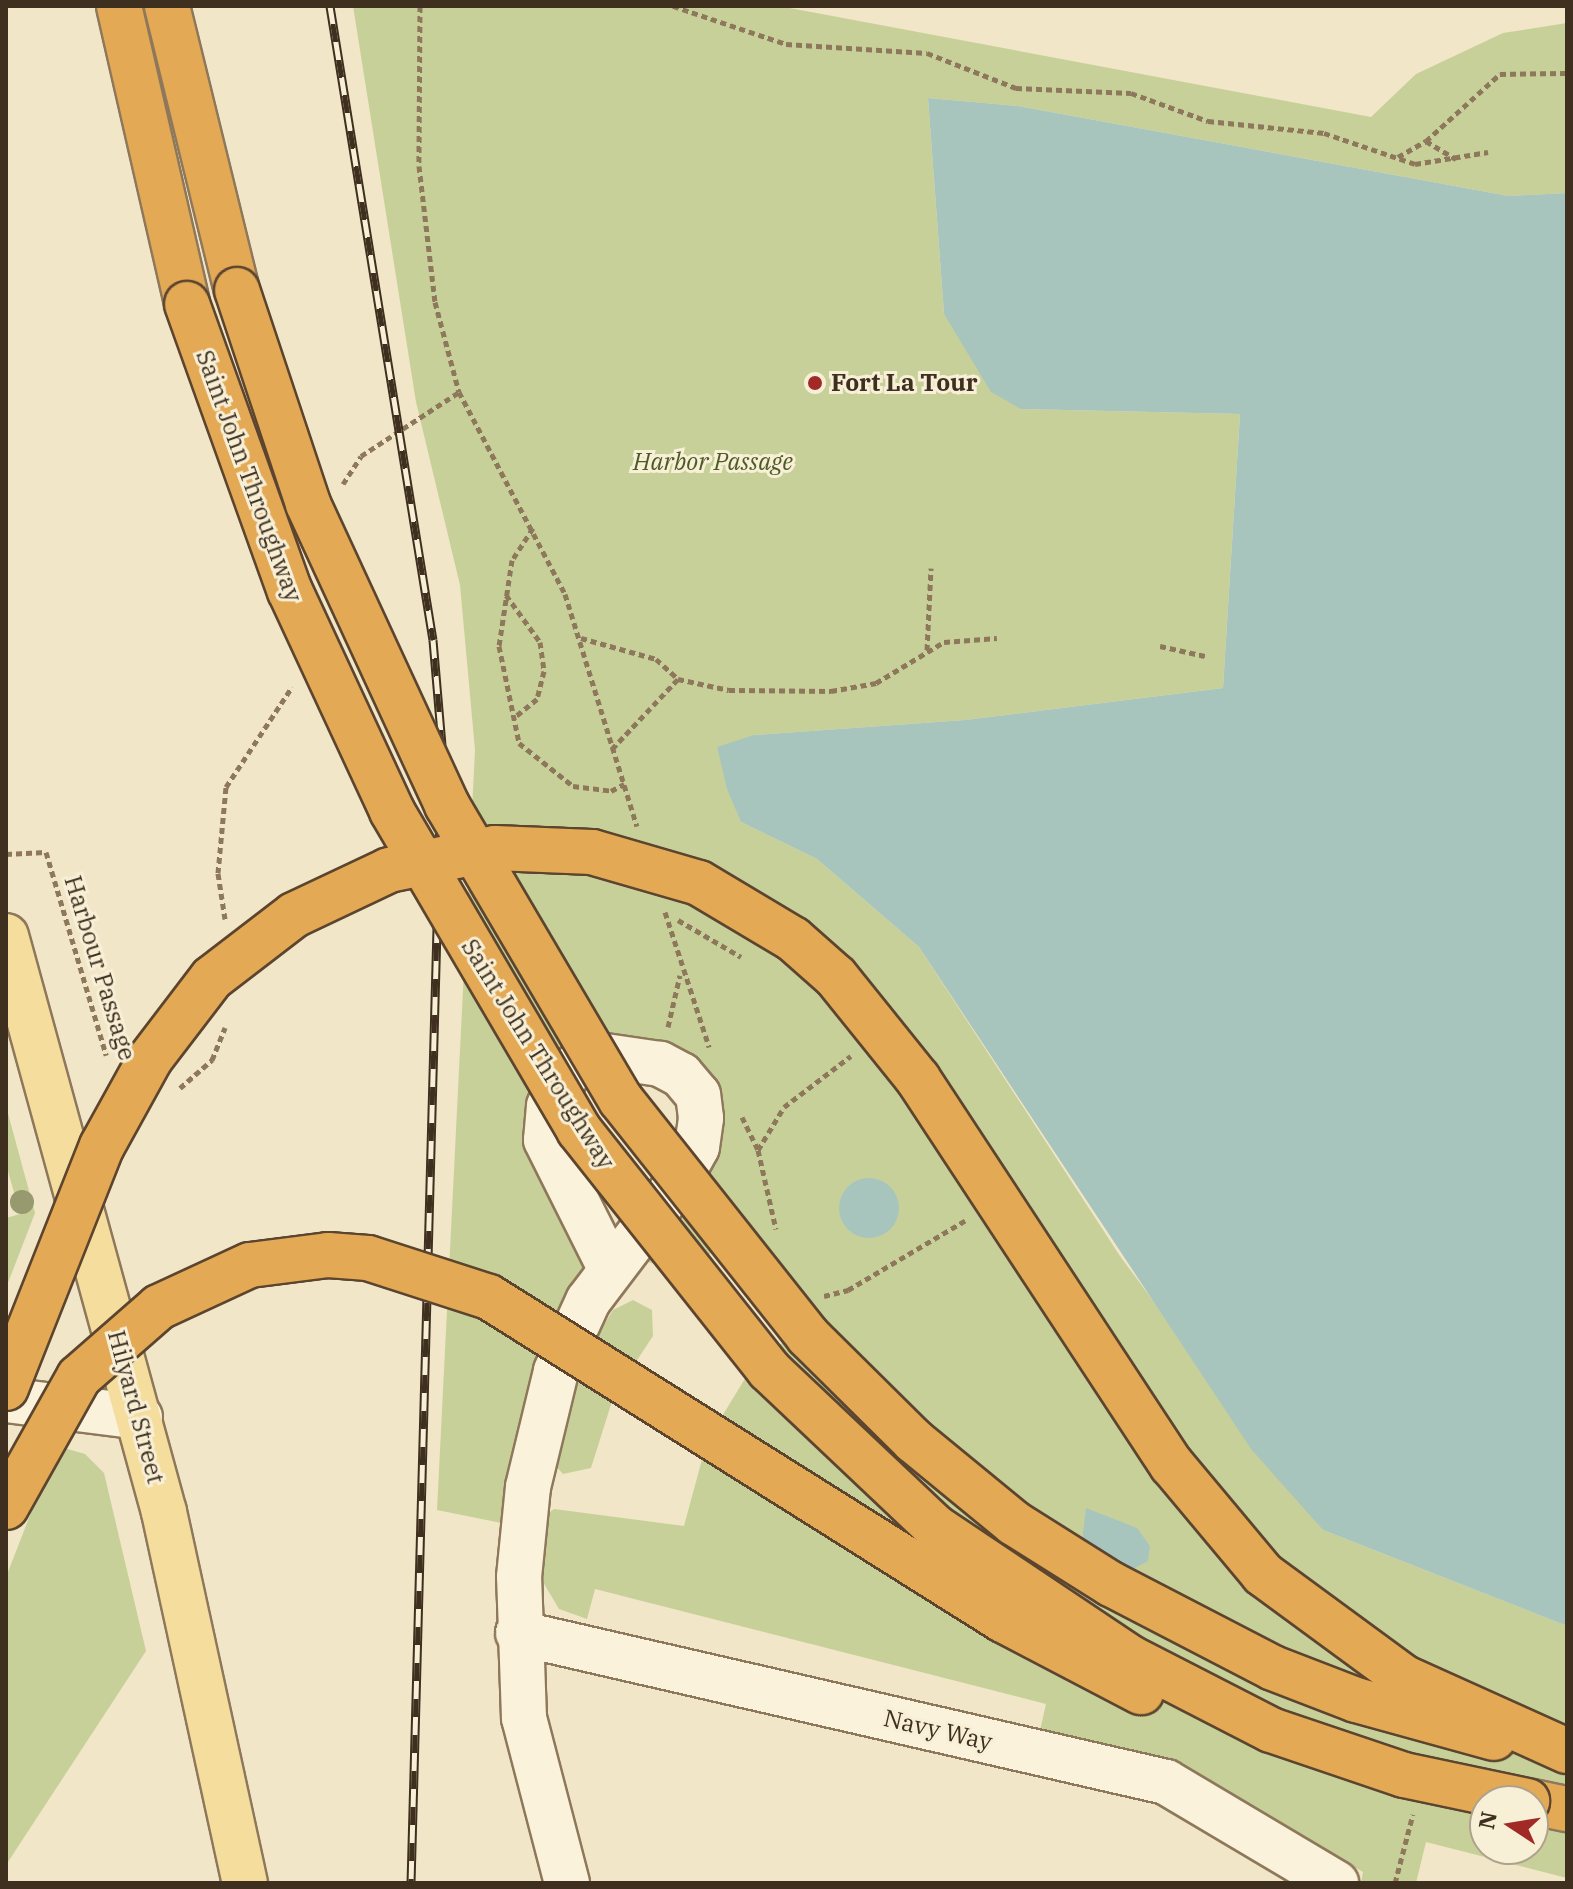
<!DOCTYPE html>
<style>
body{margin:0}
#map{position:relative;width:1573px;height:1889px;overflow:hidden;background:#f1e6c7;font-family:"IBM Plex Serif",serif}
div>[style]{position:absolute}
.green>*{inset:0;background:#c8d09a}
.water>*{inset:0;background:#a8c5bd}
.round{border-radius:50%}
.path>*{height:5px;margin-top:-2.5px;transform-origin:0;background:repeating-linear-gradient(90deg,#8e785b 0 6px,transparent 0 10px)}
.roads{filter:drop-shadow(2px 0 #8e785b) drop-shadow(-2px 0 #8e785b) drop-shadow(0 2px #8e785b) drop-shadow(0 -2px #8e785b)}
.minor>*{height:44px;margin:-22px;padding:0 22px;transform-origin:22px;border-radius:22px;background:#fbf2db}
.major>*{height:44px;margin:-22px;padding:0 22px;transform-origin:22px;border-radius:22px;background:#f5dd9e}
.highway>*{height:44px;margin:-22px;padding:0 22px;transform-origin:22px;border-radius:22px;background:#e3a955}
.rail>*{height:9px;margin-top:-4.5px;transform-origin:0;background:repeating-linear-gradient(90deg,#f8efd7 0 18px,#3e2f1f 0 36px);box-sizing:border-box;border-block:2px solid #3e2f1f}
.bridges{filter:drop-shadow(2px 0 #5c452f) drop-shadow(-2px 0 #5c452f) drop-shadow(0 2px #5c452f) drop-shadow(0 -2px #5c452f)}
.highway-bridge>*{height:44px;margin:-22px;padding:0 22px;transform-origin:22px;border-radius:22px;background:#e3a955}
.trees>*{width:24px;height:24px;margin:-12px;border-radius:50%;background:#969a6e}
.dots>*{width:22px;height:22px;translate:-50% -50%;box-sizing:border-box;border:4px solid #f8efd7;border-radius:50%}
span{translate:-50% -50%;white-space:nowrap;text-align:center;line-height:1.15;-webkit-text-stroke:6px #f8efd7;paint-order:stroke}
.poi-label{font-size:24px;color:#3e2f1f;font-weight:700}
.left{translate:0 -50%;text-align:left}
.park-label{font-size:24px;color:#4c5b25;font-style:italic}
.street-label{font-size:24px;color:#3e2f1f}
.frame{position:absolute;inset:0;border:8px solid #3e2f1f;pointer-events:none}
.north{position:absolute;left:1469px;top:1785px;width:80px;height:80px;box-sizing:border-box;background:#f8efd7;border:2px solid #aea28d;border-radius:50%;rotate:282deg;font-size:22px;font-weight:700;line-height:32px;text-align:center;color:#3e2f1f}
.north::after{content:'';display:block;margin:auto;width:28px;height:36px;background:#a12a27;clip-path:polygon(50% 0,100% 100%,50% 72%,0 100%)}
</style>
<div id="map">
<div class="green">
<div style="clip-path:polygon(evenodd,353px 6px,779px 6px,1371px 117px,1416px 74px,1503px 33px,1567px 23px,1567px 193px,1509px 196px,1018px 106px,928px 98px,944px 314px,1021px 409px,1240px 414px,1223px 688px,965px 720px,754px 735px,741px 822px,817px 859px,919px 947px,1120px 1256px,1323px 1530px,1567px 1626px,1567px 1878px,1426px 1842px,1416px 1883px,1361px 1883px,1363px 1872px,1195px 1772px,1039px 1735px,1046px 1704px,595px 1589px,587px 1619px,559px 1609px,540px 1577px,546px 1515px,554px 1509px,684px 1526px,707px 1441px,752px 1367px,811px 1320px,738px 1212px,697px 1273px,671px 1280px,658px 1265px,619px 1253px,701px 1118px,626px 1056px,549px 1106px,609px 1266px,521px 1527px,437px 1510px,475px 750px,460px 585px,416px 402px,353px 6px,1485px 1801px,1533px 1801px,1533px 1849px,1485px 1849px,1485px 1801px)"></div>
<div style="clip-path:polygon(6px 1106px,35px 1213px,6px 1288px,6px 1218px,20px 1214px,6px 1164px)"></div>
<div style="clip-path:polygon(633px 1300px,652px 1310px,653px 1336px,614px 1395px,591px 1468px,563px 1474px,555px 1465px,578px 1367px,613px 1310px)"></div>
<div style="clip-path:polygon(57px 1446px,85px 1454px,104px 1473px,146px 1651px,6px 1865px,6px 1577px)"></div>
</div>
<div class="water">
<div style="clip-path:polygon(928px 98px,1018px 106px,1509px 196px,1567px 193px,1567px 1626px,1323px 1530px,1251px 1449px,919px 947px,817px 859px,741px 822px,727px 789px,717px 747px,754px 735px,965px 720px,1223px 688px,1240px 414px,1021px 409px,991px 392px,944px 314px)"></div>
<div class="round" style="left:839px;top:1178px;width:60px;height:60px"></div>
<div style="clip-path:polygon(1086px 1508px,1137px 1528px,1150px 1546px,1148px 1561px,1133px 1569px,1115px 1565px,1082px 1541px)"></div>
</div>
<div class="path">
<div style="left:420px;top:6px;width:160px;rotate:90.4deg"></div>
<div style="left:419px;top:166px;width:137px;rotate:83.3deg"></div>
<div style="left:435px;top:302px;width:93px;rotate:75.1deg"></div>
<div style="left:459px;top:392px;width:228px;rotate:62.3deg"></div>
<div style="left:565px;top:594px;width:243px;rotate:72.8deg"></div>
<div style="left:673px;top:6px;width:119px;rotate:18.6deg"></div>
<div style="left:786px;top:44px;width:141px;rotate:3.7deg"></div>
<div style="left:927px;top:53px;width:96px;rotate:21.5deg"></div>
<div style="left:1016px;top:88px;width:115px;rotate:2.5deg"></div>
<div style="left:1131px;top:93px;width:82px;rotate:20deg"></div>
<div style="left:1208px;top:121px;width:117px;rotate:5.9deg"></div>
<div style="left:1324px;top:133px;width:96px;rotate:18.8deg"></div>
<div style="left:1415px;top:164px;width:74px;rotate:-9.3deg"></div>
<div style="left:1426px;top:141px;width:100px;rotate:-42.2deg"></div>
<div style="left:1500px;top:74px;width:67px;rotate:-0.9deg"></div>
<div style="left:1398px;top:157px;width:32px;rotate:-30deg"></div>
<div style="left:1426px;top:141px;width:35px;rotate:31deg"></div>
<div style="left:343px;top:484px;width:33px;rotate:-57deg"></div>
<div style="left:361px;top:456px;width:117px;rotate:-33.1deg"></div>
<div style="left:533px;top:528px;width:38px;rotate:123deg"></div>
<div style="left:512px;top:560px;width:87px;rotate:98.6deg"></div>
<div style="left:499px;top:646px;width:99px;rotate:78.3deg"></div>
<div style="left:519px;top:743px;width:69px;rotate:38.5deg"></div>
<div style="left:573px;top:786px;width:38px;rotate:7deg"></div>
<div style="left:611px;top:791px;width:15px;rotate:-28deg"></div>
<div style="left:506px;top:595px;width:58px;rotate:54.1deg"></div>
<div style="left:540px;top:642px;width:29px;rotate:82deg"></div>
<div style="left:544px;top:671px;width:29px;rotate:104deg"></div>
<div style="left:537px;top:699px;width:27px;rotate:141deg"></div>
<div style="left:581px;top:638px;width:78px;rotate:15.6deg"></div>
<div style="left:656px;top:659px;width:30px;rotate:42deg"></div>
<div style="left:1160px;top:646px;width:46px;rotate:12.5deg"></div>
<div style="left:927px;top:650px;width:82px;rotate:-87.2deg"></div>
<div style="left:612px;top:749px;width:96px;rotate:-46.7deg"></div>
<div style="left:678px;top:679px;width:52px;rotate:12.2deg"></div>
<div style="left:729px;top:690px;width:102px;rotate:0.6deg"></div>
<div style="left:831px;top:691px;width:46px;rotate:-10.1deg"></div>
<div style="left:876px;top:683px;width:79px;rotate:-31.1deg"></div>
<div style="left:944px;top:642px;width:53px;rotate:-4.3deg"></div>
<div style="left:6px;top:854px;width:40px;rotate:-2.9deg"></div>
<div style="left:46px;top:852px;width:212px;rotate:73.5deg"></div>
<div style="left:665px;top:912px;width:142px;rotate:71.9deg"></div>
<div style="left:225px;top:919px;width:47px;rotate:-98.7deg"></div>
<div style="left:218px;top:873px;width:86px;rotate:-84.7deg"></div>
<div style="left:226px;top:787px;width:120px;rotate:-56.6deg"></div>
<div style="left:678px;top:920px;width:73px;rotate:30.4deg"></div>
<div style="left:668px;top:1027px;width:53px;rotate:-77deg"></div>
<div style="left:180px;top:1088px;width:43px;rotate:-41.2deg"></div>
<div style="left:212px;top:1060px;width:35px;rotate:-68deg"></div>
<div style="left:742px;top:1117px;width:37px;rotate:64deg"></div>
<div style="left:758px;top:1150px;width:50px;rotate:-58.8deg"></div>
<div style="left:784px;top:1107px;width:84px;rotate:-37.3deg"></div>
<div style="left:758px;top:1150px;width:81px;rotate:77.2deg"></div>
<div style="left:824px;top:1296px;width:25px;rotate:-14deg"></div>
<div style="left:848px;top:1290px;width:137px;rotate:-30.7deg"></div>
<div style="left:1395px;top:1883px;width:71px;rotate:-75.4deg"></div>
</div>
<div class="roads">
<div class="minor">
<div style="left:6px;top:1400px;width:135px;rotate:7.2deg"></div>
<div style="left:518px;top:1633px;width:665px;rotate:12.95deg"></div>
<div style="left:1166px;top:1782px;width:198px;rotate:30.7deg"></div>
<div style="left:567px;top:1883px;width:171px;rotate:-104.6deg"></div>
<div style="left:524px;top:1718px;width:141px;rotate:-92deg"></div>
<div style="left:519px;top:1577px;width:90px;rotate:-84.3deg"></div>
<div style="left:528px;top:1487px;width:119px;rotate:-76.4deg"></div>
<div style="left:556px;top:1371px;width:77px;rotate:-65.4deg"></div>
<div style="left:588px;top:1301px;width:146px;rotate:-52.8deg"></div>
<div style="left:676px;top:1185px;width:43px;rotate:-61.1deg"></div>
<div style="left:697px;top:1147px;width:29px;rotate:-82deg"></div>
<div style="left:701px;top:1118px;width:23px;rotate:-97deg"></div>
<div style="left:698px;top:1095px;width:26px;rotate:-130deg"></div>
<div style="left:681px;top:1075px;width:24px;rotate:-152deg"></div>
<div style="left:660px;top:1064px;width:69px;rotate:-171.6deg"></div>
<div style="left:592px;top:1054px;width:29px;rotate:144deg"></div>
<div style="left:569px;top:1071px;width:40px;rotate:119.7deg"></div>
<div style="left:549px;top:1106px;width:34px;rotate:95deg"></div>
<div style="left:546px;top:1140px;width:141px;rotate:63.4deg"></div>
</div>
<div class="major">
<div style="left:6px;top:936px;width:597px;rotate:74.66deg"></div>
<div style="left:164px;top:1512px;width:380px;rotate:77.7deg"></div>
</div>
<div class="highway">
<div style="left:119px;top:6px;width:306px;rotate:77.1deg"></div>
<div style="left:167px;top:6px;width:292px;rotate:76.2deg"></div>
<div style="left:1533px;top:1802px;width:35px;rotate:12deg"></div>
</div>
</div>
<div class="rail">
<div style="left:330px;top:6px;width:642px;rotate:80.77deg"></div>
<div style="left:433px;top:640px;width:105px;rotate:85.1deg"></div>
<div style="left:442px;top:745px;width:1138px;rotate:91.56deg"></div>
</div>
<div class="bridges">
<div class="highway-bridge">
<div style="left:237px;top:290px;width:225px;rotate:71.6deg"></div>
<div style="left:308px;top:504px;width:332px;rotate:65.2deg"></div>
<div style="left:447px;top:805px;width:342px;rotate:59.5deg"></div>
<div style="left:621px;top:1100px;width:301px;rotate:51.6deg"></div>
<div style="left:808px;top:1336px;width:149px;rotate:44.7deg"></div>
<div style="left:914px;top:1441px;width:129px;rotate:39.4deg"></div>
<div style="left:1014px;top:1523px;width:115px;rotate:32.2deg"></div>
<div style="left:1111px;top:1584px;width:182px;rotate:27.4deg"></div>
<div style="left:1273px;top:1668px;width:89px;rotate:21.1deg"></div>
<div style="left:1356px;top:1700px;width:143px;rotate:15.4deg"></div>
<div style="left:187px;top:304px;width:305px;rotate:70.3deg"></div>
<div style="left:290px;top:591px;width:242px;rotate:65.1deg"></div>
<div style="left:392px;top:811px;width:370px;rotate:59.6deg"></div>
<div style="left:579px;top:1130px;width:306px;rotate:51.6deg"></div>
<div style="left:769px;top:1370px;width:228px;rotate:43.4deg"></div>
<div style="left:935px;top:1527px;width:236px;rotate:33.8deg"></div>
<div style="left:1131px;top:1658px;width:157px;rotate:27.2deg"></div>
<div style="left:1271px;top:1730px;width:140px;rotate:18.7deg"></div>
<div style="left:1404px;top:1775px;width:126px;rotate:11.9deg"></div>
<div style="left:6px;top:1388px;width:260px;rotate:-68.4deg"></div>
<div style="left:102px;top:1146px;width:99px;rotate:-61.1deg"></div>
<div style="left:150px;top:1059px;width:102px;rotate:-52.6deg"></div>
<div style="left:212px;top:978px;width:103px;rotate:-37.5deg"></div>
<div style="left:294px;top:915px;width:105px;rotate:-25.3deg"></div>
<div style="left:389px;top:870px;width:108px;rotate:-11.7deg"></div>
<div style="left:495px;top:848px;width:97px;rotate:2.4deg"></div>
<div style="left:592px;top:852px;width:111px;rotate:16.2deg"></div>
<div style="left:699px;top:883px;width:109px;rotate:30.8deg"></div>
<div style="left:793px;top:939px;width:57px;rotate:41.5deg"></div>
<div style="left:836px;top:977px;width:131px;rotate:51.2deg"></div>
<div style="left:918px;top:1079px;width:462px;rotate:56.7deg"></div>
<div style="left:1172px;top:1465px;width:142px;rotate:50.1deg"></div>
<div style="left:1263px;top:1574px;width:174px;rotate:36.3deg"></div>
<div style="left:1403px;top:1677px;width:180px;rotate:24.3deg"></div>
<div style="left:6px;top:1507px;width:149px;rotate:-60.7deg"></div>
<div style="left:79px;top:1377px;width:106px;rotate:-41.2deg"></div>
<div style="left:159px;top:1307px;width:100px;rotate:-24.8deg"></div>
<div style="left:250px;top:1265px;width:79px;rotate:-7.3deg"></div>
<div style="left:328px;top:1255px;width:40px;rotate:4.3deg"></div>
<div style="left:368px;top:1258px;width:127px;rotate:17.9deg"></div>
<div style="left:489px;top:1297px;width:607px;rotate:32.15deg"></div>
<div style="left:1003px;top:1620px;width:156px;rotate:27.6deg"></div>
</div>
</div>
<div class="trees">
<div style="left:22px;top:1202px"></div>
</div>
<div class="dots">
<div style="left:815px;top:383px;background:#a12a27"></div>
</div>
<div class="poi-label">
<span class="left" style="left:831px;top:383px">Fort La Tour</span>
</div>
<div class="park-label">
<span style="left:713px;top:462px">Harbor Passage</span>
</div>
<div class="street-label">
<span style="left:249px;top:476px;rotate:70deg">Saint John Throughway</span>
<span style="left:100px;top:968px;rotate:73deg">Harbour Passage</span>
<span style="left:538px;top:1054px;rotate:58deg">Saint John Throughway</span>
<span style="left:136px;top:1407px;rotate:75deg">Hilyard Street</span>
<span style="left:938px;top:1730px;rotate:13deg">Navy Way</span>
</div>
<div class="frame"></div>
<div class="north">N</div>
</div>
